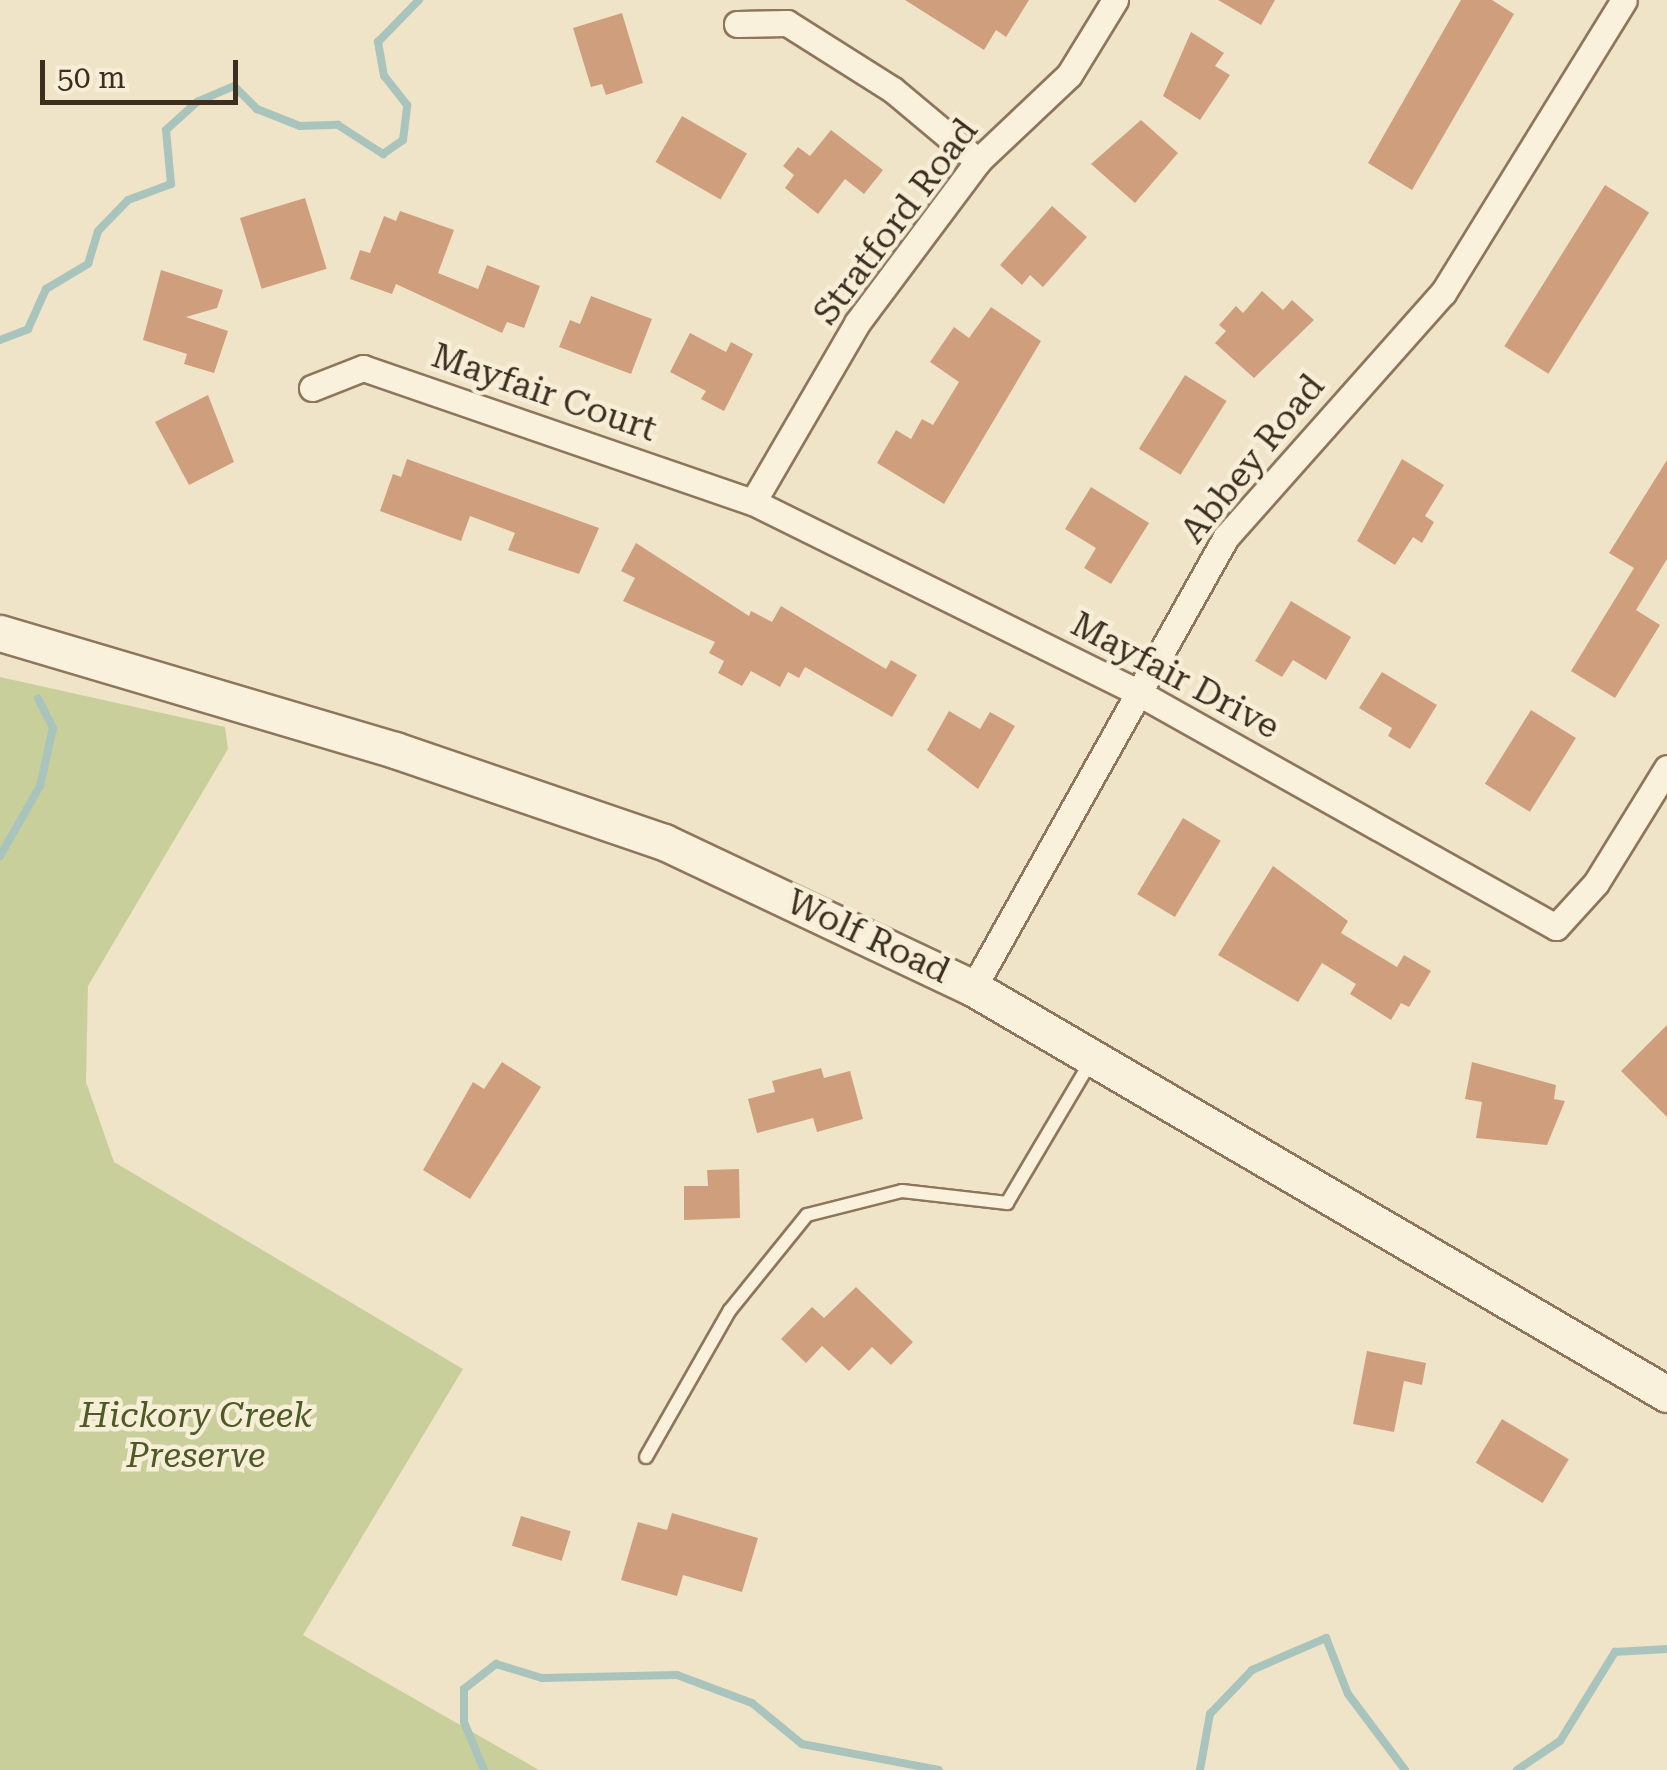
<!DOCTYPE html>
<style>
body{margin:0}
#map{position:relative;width:1667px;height:1770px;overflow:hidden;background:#f0e4c8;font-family:"Roboto Serif",serif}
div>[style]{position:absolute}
.green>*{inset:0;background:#c9cf9b}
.stream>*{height:8px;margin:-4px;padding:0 4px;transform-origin:4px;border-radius:4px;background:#a9c4bc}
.building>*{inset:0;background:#cf9f7d;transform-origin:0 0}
.roads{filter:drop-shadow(2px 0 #8d765c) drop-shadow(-2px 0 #8d765c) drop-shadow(0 2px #8d765c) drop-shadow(0 -2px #8d765c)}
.lane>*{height:12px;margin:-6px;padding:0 6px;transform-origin:6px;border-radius:6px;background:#faf1dc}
.street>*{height:25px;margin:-12.5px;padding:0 12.5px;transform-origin:12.5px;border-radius:12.5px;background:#faf1dc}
.secondary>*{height:35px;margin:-17.5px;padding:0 17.5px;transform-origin:17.5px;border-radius:17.5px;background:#faf1dc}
span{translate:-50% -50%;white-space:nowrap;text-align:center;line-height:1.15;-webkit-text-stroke:9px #f7eed8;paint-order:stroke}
.street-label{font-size:35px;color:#3d2e20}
.park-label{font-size:35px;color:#4d5a26;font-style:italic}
.scale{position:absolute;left:40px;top:60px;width:198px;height:45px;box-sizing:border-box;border:5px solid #3d2e20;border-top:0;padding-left:12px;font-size:30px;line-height:35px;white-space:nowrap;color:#3d2e20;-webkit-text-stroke:8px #f7eed8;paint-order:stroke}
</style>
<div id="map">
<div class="green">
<div style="clip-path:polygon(0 677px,225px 727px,228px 749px,88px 986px,86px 1082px,114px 1162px,463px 1369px,303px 1635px,539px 1770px,0 1770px)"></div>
</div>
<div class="stream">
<div style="left:0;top:340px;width:30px;rotate:-21deg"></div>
<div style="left:28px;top:329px;width:44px;rotate:-65.8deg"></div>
<div style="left:46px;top:289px;width:49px;rotate:-30.8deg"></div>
<div style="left:88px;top:264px;width:34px;rotate:-73deg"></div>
<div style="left:98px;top:231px;width:43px;rotate:-45.9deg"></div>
<div style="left:128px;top:200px;width:46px;rotate:-20.4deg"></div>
<div style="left:171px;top:184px;width:54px;rotate:-95.3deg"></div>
<div style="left:166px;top:130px;width:42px;rotate:-42.1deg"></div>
<div style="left:197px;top:102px;width:40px;rotate:-23.4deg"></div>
<div style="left:234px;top:86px;width:33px;rotate:45deg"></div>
<div style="left:257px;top:109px;width:46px;rotate:21.6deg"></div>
<div style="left:300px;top:126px;width:38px;rotate:-2deg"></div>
<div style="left:338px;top:125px;width:54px;rotate:32.8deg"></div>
<div style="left:383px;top:154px;width:24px;rotate:-35deg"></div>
<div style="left:403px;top:140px;width:35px;rotate:-83deg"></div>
<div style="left:407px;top:105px;width:37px;rotate:-128deg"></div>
<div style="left:384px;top:76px;width:35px;rotate:-100deg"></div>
<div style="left:378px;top:42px;width:59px;rotate:-45.7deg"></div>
<div style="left:0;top:856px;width:81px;rotate:-60.3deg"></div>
<div style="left:40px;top:786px;width:59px;rotate:-77.4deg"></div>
<div style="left:53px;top:728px;width:33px;rotate:-117deg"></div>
<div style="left:484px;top:1770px;width:52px;rotate:-112.6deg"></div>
<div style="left:464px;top:1722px;width:33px;rotate:-90deg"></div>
<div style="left:464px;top:1689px;width:41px;rotate:-38deg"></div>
<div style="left:496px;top:1664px;width:48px;rotate:16.9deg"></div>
<div style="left:542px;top:1678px;width:135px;rotate:-1.3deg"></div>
<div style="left:677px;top:1675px;width:80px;rotate:20.5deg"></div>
<div style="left:752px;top:1703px;width:65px;rotate:39.4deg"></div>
<div style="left:802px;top:1744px;width:139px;rotate:10.7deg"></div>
<div style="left:1200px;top:1770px;width:57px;rotate:-79.9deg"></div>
<div style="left:1210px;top:1714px;width:61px;rotate:-46.3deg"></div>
<div style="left:1252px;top:1670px;width:81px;rotate:-23.4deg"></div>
<div style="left:1326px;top:1638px;width:60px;rotate:68.6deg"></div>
<div style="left:1348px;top:1694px;width:95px;rotate:53.1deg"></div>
<div style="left:1517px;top:1770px;width:52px;rotate:-34deg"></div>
<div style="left:1560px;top:1741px;width:105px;rotate:-58.3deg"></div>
<div style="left:1615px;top:1652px;width:52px;rotate:-3.3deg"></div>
</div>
<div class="building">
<div style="clip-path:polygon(905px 0,1029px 0,1006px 37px,996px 30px,984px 50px)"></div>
<div style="clip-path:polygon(1218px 0,1275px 0,1261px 25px)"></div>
<div style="clip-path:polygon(1461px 0,1492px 0,1514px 14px,1412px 190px,1368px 163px)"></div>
<div style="clip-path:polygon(622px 13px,643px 83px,606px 95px,602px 84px,591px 87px,573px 28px)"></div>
<div style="clip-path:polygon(1191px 32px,1224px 53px,1215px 66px,1230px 75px,1200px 120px,1163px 96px)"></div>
<div style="left:682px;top:116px;width:75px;height:53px;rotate:30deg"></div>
<div style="clip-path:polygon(1141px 120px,1178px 153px,1135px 203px,1091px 164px)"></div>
<div style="clip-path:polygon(831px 130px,883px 170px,864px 194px,845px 179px,818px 214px,785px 188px,794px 175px,783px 166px,798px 147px,810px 156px)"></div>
<div style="left:1605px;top:185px;width:52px;height:190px;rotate:32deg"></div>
<div style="left:305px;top:198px;width:74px;height:68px;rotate:73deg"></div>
<div style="clip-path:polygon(1052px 206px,1087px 237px,1043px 287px,1030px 275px,1022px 285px,1000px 265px)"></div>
<div style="clip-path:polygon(400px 211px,454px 230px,438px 273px,478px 289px,487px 265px,540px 286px,524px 328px,507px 322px,502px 333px,396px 284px,392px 294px,350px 279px,360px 250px,370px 253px,384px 216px,396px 221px)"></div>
<div style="clip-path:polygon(161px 270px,223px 290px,217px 308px,186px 317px,228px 331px,214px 373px,184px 364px,187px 354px,143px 340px)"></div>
<div style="clip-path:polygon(1262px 291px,1283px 310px,1292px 300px,1314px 320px,1254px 378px,1215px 343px,1226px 331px,1219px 325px,1236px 306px,1243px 313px)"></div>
<div style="clip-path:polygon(591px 296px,652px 319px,631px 374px,559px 347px,570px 320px,580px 324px)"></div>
<div style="clip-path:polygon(991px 307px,1041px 341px,944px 504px,877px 463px,896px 430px,911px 439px,922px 419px,933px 425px,959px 382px,930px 362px,954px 327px,969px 338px)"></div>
<div style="clip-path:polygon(690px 333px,726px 352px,731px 342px,753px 354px,724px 411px,701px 399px,706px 391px,670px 372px)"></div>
<div style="left:1185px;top:375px;width:49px;height:87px;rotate:32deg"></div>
<div style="clip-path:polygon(208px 395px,234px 462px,189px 485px,155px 422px)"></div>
<div style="clip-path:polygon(407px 459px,599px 528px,579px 574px,508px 550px,515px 533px,470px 516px,461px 541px,380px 511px,393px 474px,401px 477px)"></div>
<div style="clip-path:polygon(1402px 459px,1444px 485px,1425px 516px,1434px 522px,1422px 543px,1413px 537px,1395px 565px,1357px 541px)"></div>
<div style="clip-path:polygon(1667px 460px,1667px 559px,1636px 610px,1660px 625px,1615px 698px,1571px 671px,1634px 568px,1609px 553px)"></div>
<div style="clip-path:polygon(1091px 487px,1149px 523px,1111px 584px,1084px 568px,1096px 548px,1065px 529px)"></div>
<div style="clip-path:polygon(636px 543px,749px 616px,751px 611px,772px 622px,781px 606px,886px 669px,891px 660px,917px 675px,892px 717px,805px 667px,799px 678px,788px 672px,780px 687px,751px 671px,742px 686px,718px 673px,724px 661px,709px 653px,715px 642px,623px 601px,635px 578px,621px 571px)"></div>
<div style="clip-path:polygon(1291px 601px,1351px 637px,1326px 680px,1293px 660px,1282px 677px,1255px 661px)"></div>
<div style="clip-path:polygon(1382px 672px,1437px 705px,1410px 749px,1388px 736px,1392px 728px,1359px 708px)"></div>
<div style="left:1531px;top:710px;width:53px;height:87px;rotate:32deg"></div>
<div style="clip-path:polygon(949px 711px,980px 729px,990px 712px,1015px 726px,978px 789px,927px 750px)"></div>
<div style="left:1183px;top:818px;width:44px;height:89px;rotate:31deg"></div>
<div style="clip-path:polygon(1273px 866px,1348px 921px,1341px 933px,1397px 967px,1404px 955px,1431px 971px,1409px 1007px,1401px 1003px,1391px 1020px,1350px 994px,1356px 984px,1322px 963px,1298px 1002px,1218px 955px)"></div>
<div style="clip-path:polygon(1667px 1025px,1667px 1117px,1621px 1071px)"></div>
<div style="clip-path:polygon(502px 1062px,541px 1087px,470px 1199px,423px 1170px,473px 1082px,484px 1089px)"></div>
<div style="clip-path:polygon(1472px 1062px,1556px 1085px,1554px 1099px,1565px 1101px,1547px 1145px,1476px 1138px,1482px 1102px,1465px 1099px)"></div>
<div style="clip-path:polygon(821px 1068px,824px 1078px,850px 1071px,863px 1119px,817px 1132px,813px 1118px,757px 1133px,748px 1099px,775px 1092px,772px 1081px)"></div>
<div style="clip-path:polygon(739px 1169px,740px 1218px,684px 1220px,684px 1186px,708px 1186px,707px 1170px)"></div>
<div style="clip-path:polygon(856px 1287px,913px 1342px,891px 1365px,872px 1347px,849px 1371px,822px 1346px,806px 1363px,781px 1339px,812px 1307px,824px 1318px)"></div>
<div style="clip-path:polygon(1367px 1351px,1426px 1363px,1422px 1385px,1404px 1381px,1394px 1432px,1353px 1424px)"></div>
<div style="left:1502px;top:1419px;width:78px;height:51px;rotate:31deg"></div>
<div style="clip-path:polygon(672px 1513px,758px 1538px,742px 1592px,683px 1575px,677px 1596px,621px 1580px,638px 1522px,667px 1530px)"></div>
<div style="left:521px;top:1516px;width:52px;height:31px;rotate:17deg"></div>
</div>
<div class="roads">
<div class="lane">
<div style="left:646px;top:1457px;width:169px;rotate:-60.3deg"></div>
<div style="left:730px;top:1310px;width:122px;rotate:-51deg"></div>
<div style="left:807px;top:1215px;width:98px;rotate:-14.2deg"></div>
<div style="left:902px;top:1191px;width:106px;rotate:6.5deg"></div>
<div style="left:1007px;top:1203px;width:167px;rotate:-59.4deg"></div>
</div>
<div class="street">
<div style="left:737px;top:24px;width:50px;rotate:-1.1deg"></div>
<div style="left:787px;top:23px;width:125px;rotate:32.3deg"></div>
<div style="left:893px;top:90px;width:111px;rotate:39.9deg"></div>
<div style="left:312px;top:388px;width:55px;rotate:-21.4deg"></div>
<div style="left:363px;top:368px;width:412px;rotate:19deg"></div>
<div style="left:753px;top:502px;width:428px;rotate:26.3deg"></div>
<div style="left:1137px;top:692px;width:480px;rotate:29.3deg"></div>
<div style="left:1556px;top:927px;width:59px;rotate:-47.7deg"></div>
<div style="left:1596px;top:883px;width:135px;rotate:-58.3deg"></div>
<div style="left:753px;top:502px;width:207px;rotate:-59.8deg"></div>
<div style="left:857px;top:323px;width:202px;rotate:-53.2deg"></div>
<div style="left:978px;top:161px;width:125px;rotate:-43.4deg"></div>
<div style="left:1069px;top:75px;width:88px;rotate:-58.5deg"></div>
<div style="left:973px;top:988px;width:517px;rotate:-60.71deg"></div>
<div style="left:1226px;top:537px;width:327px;rotate:-48.4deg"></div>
<div style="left:1443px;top:293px;width:344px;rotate:-58.3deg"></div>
</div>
<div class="secondary">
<div style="left:0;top:633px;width:412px;rotate:16.5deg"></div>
<div style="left:395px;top:750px;width:284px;rotate:18.9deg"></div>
<div style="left:664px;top:842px;width:342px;rotate:25.3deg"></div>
<div style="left:973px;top:988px;width:804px;rotate:30.33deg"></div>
</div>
</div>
<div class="street-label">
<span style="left:896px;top:222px;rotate:-53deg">Stratford Road</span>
<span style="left:544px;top:393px;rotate:19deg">Mayfair Court</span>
<span style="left:1253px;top:459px;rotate:-51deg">Abbey Road</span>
<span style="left:1175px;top:676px;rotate:28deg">Mayfair Drive</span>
<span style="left:868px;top:937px;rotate:25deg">Wolf Road</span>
</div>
<div class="park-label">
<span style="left:196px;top:1436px">Hickory Creek<br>Preserve</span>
</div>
<div class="scale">50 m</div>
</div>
